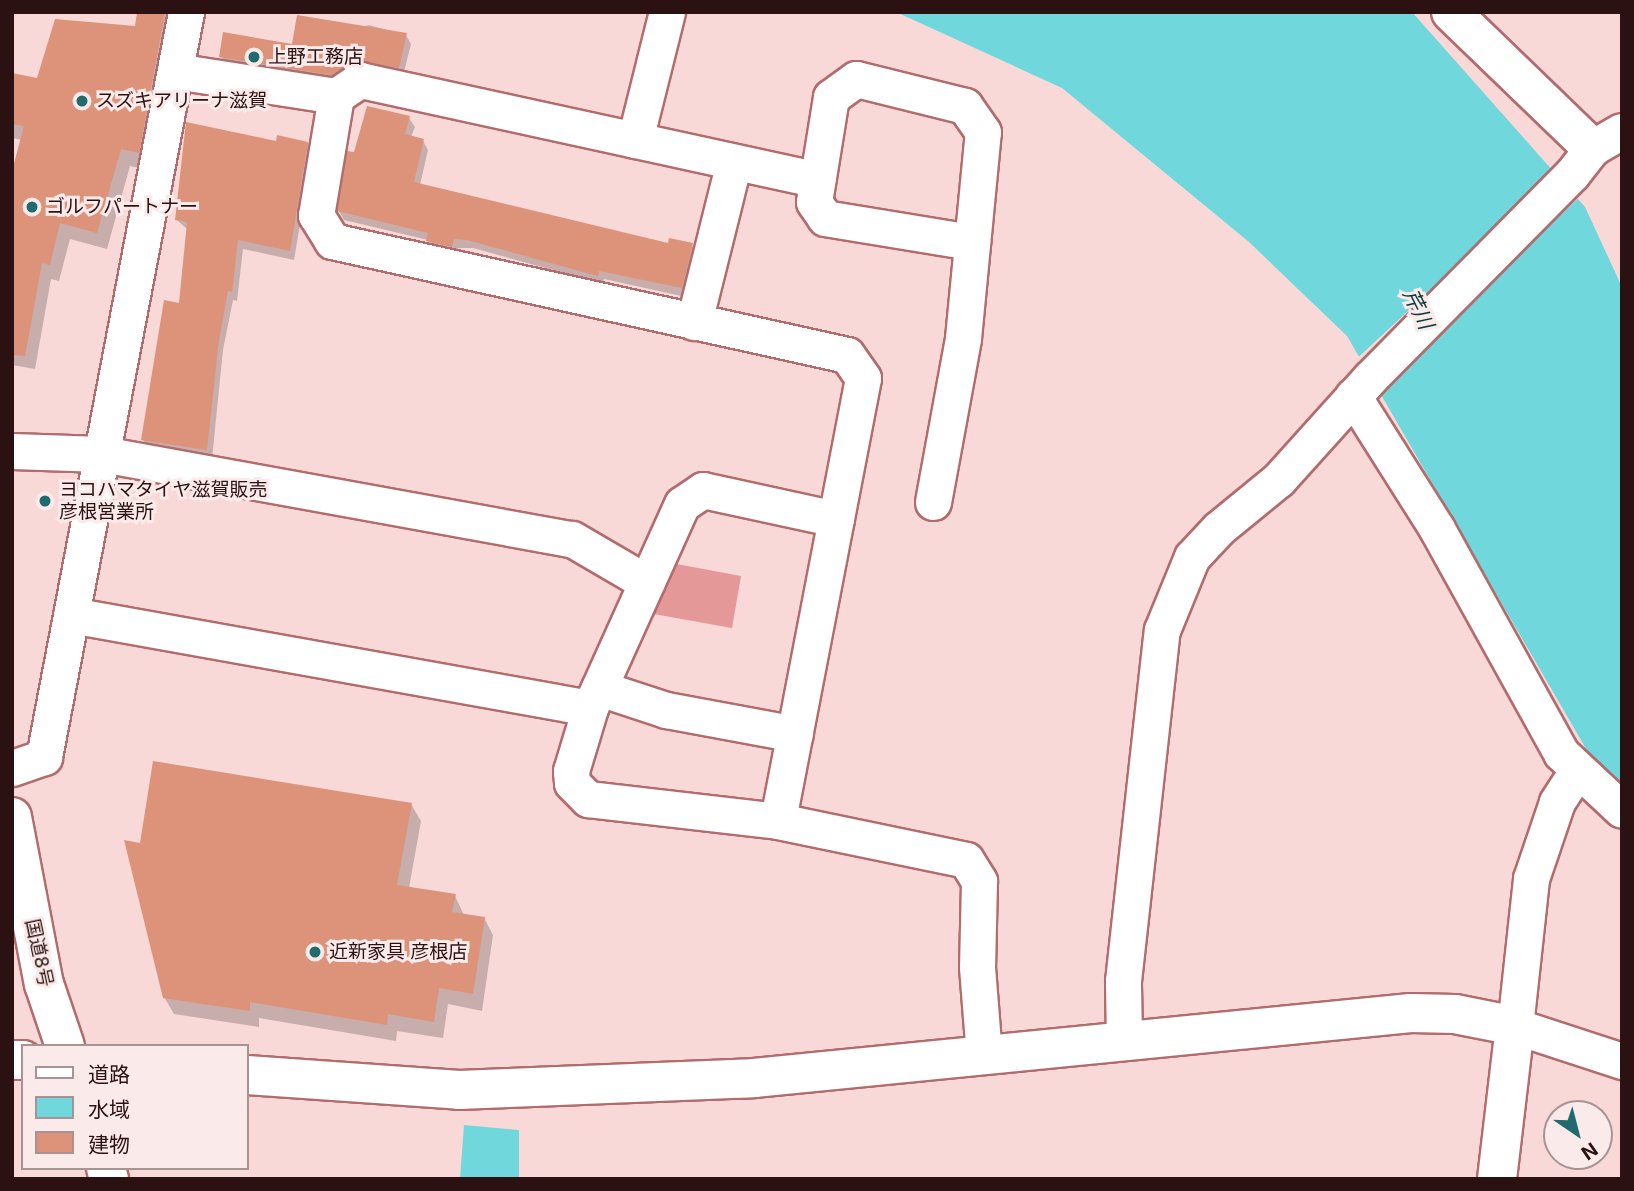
<!DOCTYPE html>
<meta charset="utf-8">
<style>
body{margin:0}
#map{position:relative;width:1634px;height:1191px;overflow:hidden;background:#f9d9d8;font-family:Inter,"Noto Sans JP",sans-serif}
div>[style]{position:absolute}
.green>*{inset:0;background:#e59898}
.water>*{inset:0;background:#70d8dd}
.pier>*{inset:0;background:#f9d9d8;transform-origin:0 0}
.shadow>*{inset:0;background:#0003}
.building>*{inset:0;background:#dc9379}
.roads{filter:drop-shadow(2px 0 #b26c6d) drop-shadow(-2px 0 #b26c6d) drop-shadow(0 2px #b26c6d) drop-shadow(0 -2px #b26c6d)}
.minor>*{height:35px;margin:-17.5px;padding:0 17.5px;transform-origin:17.5px;border-radius:17.5px;background:#fff}
.tertiary>*{height:38px;margin:-19px;padding:0 19px;transform-origin:19px;border-radius:19px;background:#fff}
.trunk>*{height:38px;margin:-19px;padding:0 19px;transform-origin:19px;border-radius:19px;background:#fff}
.dots>*{width:19px;height:19px;translate:-50% -50%;box-sizing:border-box;border:4px solid #fbeaea;border-radius:50%}
span{translate:-50% -50%;white-space:nowrap;text-align:center;line-height:1.15;-webkit-text-stroke:6px #fbeaea;paint-order:stroke}
.poi-label{font-size:19px;color:#2c1112}
.left{translate:0 -50%;text-align:left}
.street-label{font-size:19px;color:#2c1112}
.water-label{font-size:21px;color:#073a3d;font-style:italic}
.frame{position:absolute;inset:0;border:14px solid #2c1112;pointer-events:none}
.legend{position:absolute;left:21px;top:1044px;width:228px;height:126px;box-sizing:border-box;background:#fbeaea;border:2px solid #a89394;margin:0;padding:9px 12px;list-style:none;font-size:21px;color:#2c1112}
.legend li{display:flex;align-items:center;gap:14px;height:35px}
.legend b{width:35px;border:2px solid #a89394}
.north{position:absolute;left:1543px;top:1100px;width:70px;height:70px;box-sizing:border-box;background:#fbeaea;border:2px solid #a89394;border-radius:50%;rotate:145deg;font-size:19px;font-weight:700;line-height:28px;text-align:center;color:#2c1112}
.north::after{content:'';display:block;margin:auto;width:24px;height:32px;background:#1f6b6f;clip-path:polygon(50% 0,100% 100%,50% 72%,0 100%)}
</style>
<div id="map">
<div class="green">
<div style="clip-path:polygon(671px 563px,741px 576px,732px 628px,648px 613px)"></div>
</div>
<div class="water">
<div style="clip-path:polygon(896px 12px,1412px 12px,1585px 207px,1622px 287px,1622px 784px,1589px 754px,1347px 336px,1249px 242px,1062px 88px)"></div>
<div style="clip-path:polygon(464px 1125px,519px 1130px,519px 1179px,460px 1179px)"></div>
</div>
<div class="pier">
<div style="left:1558px;top:171px;width:34px;height:277px;rotate:47deg"></div>
</div>
<div class="shadow">
<div style="clip-path:polygon(139px 12px,168px 12px,148px 170px,130px 166px,107px 249px,70px 239px,59px 281px,51px 279px,35px 369px,12px 365px,12px 178px,22px 140px,12px 138px,12px 75px,38px 80px,136px 28px)"></div>
<div style="clip-path:polygon(369px 25px,406px 35px,411px 44px,403px 76px,337px 83px,226px 66px,221px 57px,293px 46px)"></div>
<div style="clip-path:polygon(409px 118px,415px 127px,411px 137px,423px 141px,428px 150px,420px 185px,669px 245px,692px 245px,697px 254px,686px 297px,604px 279px,603px 284px,473px 248px,458px 248px,456px 255px,433px 250px,428px 240px,344px 220px,339px 211px,356px 154px)"></div>
<div style="clip-path:polygon(187px 124px,277px 143px,307px 143px,312px 153px,294px 260px,243px 249px,237px 301px,233px 300px,223px 350px,212px 459px,149px 449px,143px 440px,181px 305px,188px 230px,177px 220px)"></div>
<div style="clip-path:polygon(411px 804px,421px 821px,409px 888px,455px 896px,464px 915px,484px 918px,493px 935px,482px 1011px,448px 1004px,443px 1038px,397px 1031px,396px 1041px,259px 1018px,259px 1027px,174px 1014px,164px 997px,142px 845px)"></div>
</div>
<div class="building">
<div style="clip-path:polygon(137px 12px,165px 12px,139px 153px,121px 149px,97px 233px,60px 223px,50px 265px,42px 263px,25px 356px,12px 355px,12px 171px,24px 126px,12px 124px,12px 73px,37px 78px,55px 19px,135px 26px)"></div>
<div style="clip-path:polygon(297px 15px,407px 33px,399px 68px,357px 60px,331px 75px,219px 57px,223px 32px,292px 44px)"></div>
<div style="clip-path:polygon(367px 106px,410px 116px,405px 134px,424px 139px,414px 182px,668px 243px,669px 238px,693px 243px,682px 288px,599px 271px,598px 276px,467px 240px,454px 239px,452px 247px,426px 241px,428px 233px,337px 211px,347px 151px,354px 152px)"></div>
<div style="clip-path:polygon(186px 122px,276px 141px,277px 135px,308px 142px,290px 251px,238px 240px,232px 292px,228px 291px,219px 340px,207px 450px,141px 440px,164px 300px,179px 303px,187px 222px,175px 220px)"></div>
<div style="clip-path:polygon(153px 761px,412px 803px,397px 885px,456px 894px,452px 912px,485px 917px,473px 994px,439px 988px,434px 1022px,388px 1014px,387px 1025px,250px 1002px,250px 1011px,163px 998px,124px 840px,140px 843px)"></div>
</div>
<div class="roads">
<div class="minor">
<div style="left:175px;top:71px;width:163px;rotate:8.8deg"></div>
<div style="left:336px;top:96px;width:29px;rotate:-34deg"></div>
<div style="left:360px;top:80px;width:468px;rotate:12.3deg"></div>
<div style="left:336px;top:96px;width:121px;rotate:99.5deg"></div>
<div style="left:316px;top:215px;width:31px;rotate:58deg"></div>
<div style="left:332px;top:241px;width:527px;rotate:12.48deg"></div>
<div style="left:847px;top:355px;width:28px;rotate:55deg"></div>
<div style="left:863px;top:378px;width:451px;rotate:100.9deg"></div>
<div style="left:635px;top:140px;width:132px;rotate:-76deg"></div>
<div style="left:694px;top:322px;width:165px;rotate:-76deg"></div>
<div style="left:1353px;top:396px;width:157px;rotate:57.7deg"></div>
<div style="left:1437px;top:529px;width:256px;rotate:61deg"></div>
<div style="left:1561px;top:753px;width:83px;rotate:43.1deg"></div>
<div style="left:12px;top:451px;width:90px;rotate:1.9deg"></div>
<div style="left:102px;top:454px;width:478px;rotate:10.3deg"></div>
<div style="left:572px;top:539px;width:86px;rotate:30.2deg"></div>
<div style="left:933px;top:502px;width:167px;rotate:-79.6deg"></div>
<div style="left:963px;top:338px;width:207px;rotate:-84.5deg"></div>
<div style="left:983px;top:132px;width:32px;rotate:-125deg"></div>
<div style="left:965px;top:106px;width:112px;rotate:-166.1deg"></div>
<div style="left:856px;top:79px;width:31px;rotate:144deg"></div>
<div style="left:831px;top:97px;width:106px;rotate:99.2deg"></div>
<div style="left:814px;top:202px;width:19px;rotate:55deg"></div>
<div style="left:825px;top:218px;width:149px;rotate:9.3deg"></div>
<div style="left:836px;top:519px;width:136px;rotate:-167.7deg"></div>
<div style="left:703px;top:490px;width:25px;rotate:146deg"></div>
<div style="left:682px;top:504px;width:224px;rotate:114.3deg"></div>
<div style="left:590px;top:708px;width:66px;rotate:106.8deg"></div>
<div style="left:571px;top:771px;width:12px;rotate:85deg"></div>
<div style="left:572px;top:783px;width:23px;rotate:45deg"></div>
<div style="left:588px;top:799px;width:191px;rotate:6.6deg"></div>
<div style="left:778px;top:821px;width:192px;rotate:11.7deg"></div>
<div style="left:966px;top:860px;width:25px;rotate:58deg"></div>
<div style="left:979px;top:881px;width:86px;rotate:91.3deg"></div>
<div style="left:977px;top:967px;width:89px;rotate:85.5deg"></div>
<div style="left:71px;top:615px;width:527px;rotate:10.16deg"></div>
<div style="left:599px;top:688px;width:71px;rotate:18.2deg"></div>
<div style="left:666px;top:710px;width:131px;rotate:10.5deg"></div>
<div style="left:12px;top:768px;width:34px;rotate:-19deg"></div>
<div style="left:44px;top:757px;width:758px;rotate:-79.21deg"></div>
<div style="left:1577px;top:771px;width:37px;rotate:123deg"></div>
<div style="left:1557px;top:802px;width:81px;rotate:108.7deg"></div>
<div style="left:1531px;top:879px;width:148px;rotate:96.2deg"></div>
<div style="left:1515px;top:1026px;width:113px;rotate:18.1deg"></div>
<div style="left:1124px;top:1041px;width:60px;rotate:-91deg"></div>
<div style="left:1123px;top:981px;width:353px;rotate:-83.7deg"></div>
<div style="left:1162px;top:630px;width:79px;rotate:-67.7deg"></div>
<div style="left:1192px;top:557px;width:38px;rotate:-47deg"></div>
<div style="left:1218px;top:529px;width:79px;rotate:-39.3deg"></div>
<div style="left:1279px;top:479px;width:135px;rotate:-48deg"></div>
<div style="left:1369px;top:379px;width:289px;rotate:-45.3deg"></div>
<div style="left:1572px;top:174px;width:33px;rotate:-52deg"></div>
<div style="left:1592px;top:148px;width:34px;rotate:-30deg"></div>
</div>
<div class="tertiary">
<div style="left:1451px;top:12px;width:196px;rotate:44deg"></div>
<div style="left:12px;top:1060px;width:11px"></div>
<div style="left:247px;top:1075px;width:213px;rotate:4deg"></div>
<div style="left:459px;top:1090px;width:295px;rotate:-2.3deg"></div>
<div style="left:754px;top:1078px;width:660px;rotate:-5.65deg"></div>
<div style="left:1411px;top:1013px;width:44px;rotate:1.3deg"></div>
<div style="left:1455px;top:1014px;width:61px;rotate:11.3deg"></div>
<div style="left:1515px;top:1026px;width:154px;rotate:96.7deg"></div>
</div>
<div class="trunk">
<div style="left:12px;top:817px;width:170px;rotate:79.2deg"></div>
<div style="left:44px;top:984px;width:65px;rotate:71.3deg"></div>
<div style="left:106px;top:1168px;width:11px;rotate:75deg"></div>
</div>
</div>
<div class="dots">
<div style="left:254px;top:57px;background:#1f6b6f"></div>
<div style="left:82px;top:101px;background:#1f6b6f"></div>
<div style="left:32px;top:207px;background:#1f6b6f"></div>
<div style="left:45px;top:501px;background:#1f6b6f"></div>
<div style="left:315px;top:952px;background:#1f6b6f"></div>
</div>
<div class="poi-label">
<span class="left" style="left:268px;top:57px">上野工務店</span>
<span class="left" style="left:96px;top:101px">スズキアリーナ滋賀</span>
<span class="left" style="left:46px;top:207px">ゴルフパートナー</span>
<span class="left" style="left:59px;top:501px">ヨコハマタイヤ滋賀販売<br>彦根営業所</span>
<span class="left" style="left:329px;top:952px">近新家具 彦根店</span>
</div>
<div class="street-label">
<span style="left:39px;top:953px;rotate:78deg">国道8号</span>
</div>
<div class="water-label">
<span style="left:1418px;top:309px;rotate:64deg">芹川</span>
</div>
<div class="frame"></div>
<ul class="legend">
<li><b style="height:9px;background:#fff"></b>道路</li>
<li><b style="height:19px;background:#70d8dd"></b>水域</li>
<li><b style="height:19px;background:#dc9379"></b>建物</li>
</ul>
<div class="north">N</div>
</div>
